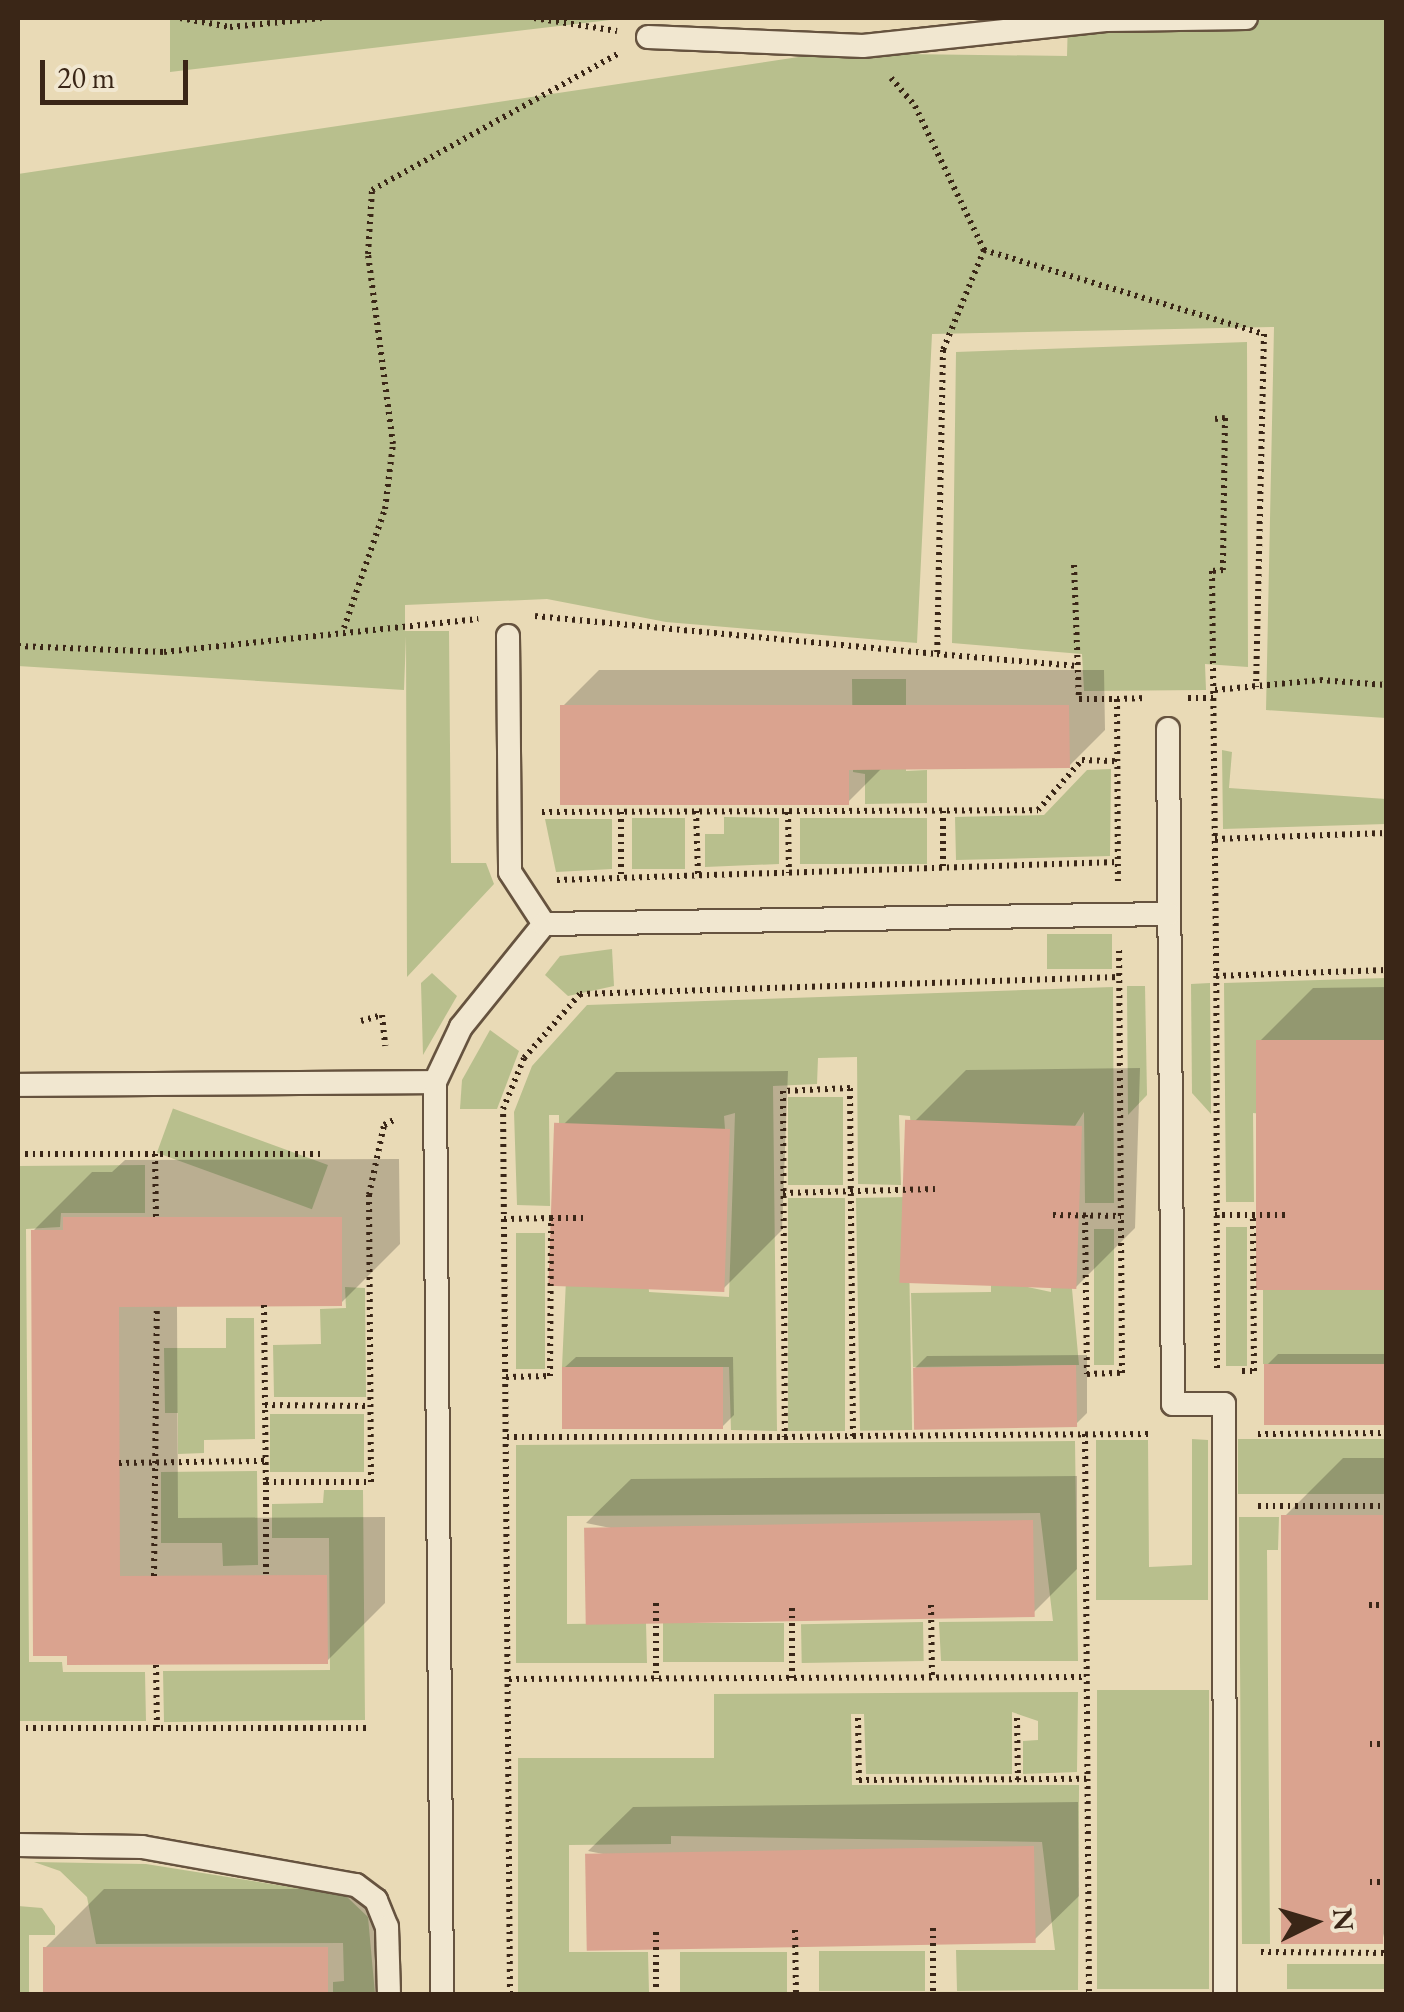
<!DOCTYPE html>
<style>
body{margin:0}
#map{position:relative;width:1404px;height:2012px;overflow:hidden;background:#e9dab6;font-family:"EB Garamond",serif}
div>[style]{position:absolute}
.green>*{inset:0;background:#b8bf8d;transform-origin:0 0}
.shadow>*{inset:0;background:#0003}
.building>*{inset:0;background:#daa38f;transform-origin:0 0}
.path>*{height:6px;margin-top:-3px;transform-origin:0;background:repeating-linear-gradient(90deg,#3a2617 0 2.5px,transparent 0 7.5px)}
.roads{filter:drop-shadow(2px 0 #66533f) drop-shadow(-2px 0 #66533f) drop-shadow(0 2px #66533f) drop-shadow(0 -2px #66533f)}
.service>*{height:22px;margin:-11px;padding:0 11px;transform-origin:11px;border-radius:11px;background:#f1e7d0}
span{translate:-50% -50%;white-space:nowrap;text-align:center;line-height:1.15;-webkit-text-stroke:8px #f1e7d0;paint-order:stroke}
.frame{position:absolute;inset:0;border:20px solid #3a2617;pointer-events:none}
.north{position:absolute;left:1264px;top:1872px;width:100px;height:100px;-webkit-text-stroke:8px #f1e7d0;paint-order:stroke;rotate:85deg;font-size:28px;font-weight:700;line-height:40px;text-align:center;color:#3a2617}
.north::after{content:'';display:block;margin:auto;width:35px;height:45px;background:#3a2617;clip-path:polygon(50% 0,100% 100%,50% 72%,0 100%)}
.scale{position:absolute;left:40px;top:60px;width:148px;height:45px;box-sizing:border-box;border:5px solid #3a2617;border-top:0;padding-left:12px;font-size:30px;line-height:35px;white-space:nowrap;color:#3a2617;-webkit-text-stroke:8px #f1e7d0;paint-order:stroke}
</style>
<div id="map">
<div class="green">
<div style="clip-path:polygon(170px 18px,627px 18px,170px 72px)"></div>
<div style="clip-path:polygon(1068px 18px,1386px 18px,1386px 718px,1266px 710px,1274px 327px,932px 334px,917px 643px,666px 622px,547px 599px,405px 605px,405px 631px,449px 631px,451px 863px,486px 863px,494px 884px,407px 977px,406px 636px,404px 690px,18px 666px,18px 174px,825px 53px,1067px 56px)"></div>
<div style="clip-path:polygon(1247px 342px,1248px 667px,1205px 664px,1206px 690px,1084px 691px,1082px 654px,952px 643px,956px 352px)"></div>
<div style="clip-path:polygon(852px 679px,906px 679px,906px 771px,927px 770px,927px 803px,865px 804px,865px 774px,853px 772px)"></div>
<div style="clip-path:polygon(1222px 750px,1232px 752px,1229px 788px,1386px 799px,1386px 824px,1223px 829px)"></div>
<div style="clip-path:polygon(1111px 769px,1110px 856px,956px 860px,955px 817px,1044px 815px,1087px 770px)"></div>
<div style="clip-path:polygon(724px 817px,779px 818px,779px 864px,705px 867px,705px 834px,724px 834px)"></div>
<div style="left:632px;top:818px;width:53px;height:51px"></div>
<div style="left:800px;top:818px;width:127px;height:46px"></div>
<div style="clip-path:polygon(545px 819px,612px 819px,612px 869px,556px 872px)"></div>
<div style="left:1112px;top:934px;width:35px;height:65px;rotate:90deg"></div>
<div style="clip-path:polygon(612px 949px,614px 986px,568px 996px,545px 975px,560px 956px)"></div>
<div style="clip-path:polygon(432px 973px,457px 996px,423px 1055px,421px 983px)"></div>
<div style="clip-path:polygon(1386px 978px,1386px 1126px,1263px 1126px,1263px 1114px,1253px 1113px,1254px 1202px,1226px 1202px,1224px 983px)"></div>
<div style="clip-path:polygon(1210px 983px,1211px 1114px,1192px 1093px,1191px 984px)"></div>
<div style="clip-path:polygon(1127px 986px,1145px 986px,1147px 1095px,1128px 1115px)"></div>
<div style="clip-path:polygon(1113px 987px,1114px 1203px,1085px 1203px,1084px 1112px,1075px 1126px,911px 1128px,910px 1116px,899px 1115px,901px 1185px,858px 1184px,857px 1057px,818px 1058px,817px 1084px,773px 1086px,777px 1431px,731px 1430px,729px 1367px,562px 1367px,566px 1280px,648px 1279px,649px 1292px,729px 1297px,735px 1113px,724px 1116px,725px 1129px,559px 1130px,559px 1115px,549px 1115px,550px 1206px,517px 1205px,514px 1112px,532px 1066px,587px 1005px)"></div>
<div style="clip-path:polygon(490px 1030px,519px 1051px,497px 1109px,460px 1109px,462px 1080px)"></div>
<div style="left:788px;top:1097px;width:55px;height:88px"></div>
<div style="clip-path:polygon(145px 1165px,145px 1213px,61px 1213px,60px 1227px,26px 1229px,29px 1662px,62px 1662px,63px 1672px,145px 1672px,146px 1721px,18px 1721px,18px 1166px)"></div>
<div style="left:328px;top:1165px;width:47px;height:165px;rotate:110deg"></div>
<div style="left:908px;top:1197px;width:233px;height:52px;rotate:89deg"></div>
<div style="left:788px;top:1198px;width:57px;height:233px"></div>
<div style="left:1226px;top:1227px;width:21px;height:139px"></div>
<div style="left:1094px;top:1229px;width:20px;height:136px"></div>
<div style="left:516px;top:1233px;width:29px;height:136px"></div>
<div style="clip-path:polygon(1071px 1278px,1079px 1365px,913px 1367px,911px 1293px,991px 1292px,991px 1279px,1051px 1292px,1051px 1279px)"></div>
<div style="clip-path:polygon(345px 1287px,365px 1288px,366px 1397px,274px 1397px,273px 1345px,321px 1344px,320px 1309px,346px 1308px)"></div>
<div style="left:1386px;top:1290px;width:74px;height:123px;rotate:90deg"></div>
<div style="clip-path:polygon(226px 1318px,254px 1318px,255px 1439px,204px 1440px,204px 1453px,178px 1454px,178px 1413px,165px 1413px,164px 1348px,226px 1348px)"></div>
<div style="left:270px;top:1414px;width:94px;height:58px"></div>
<div style="clip-path:polygon(1192px 1439px,1208px 1440px,1208px 1600px,1096px 1600px,1096px 1440px,1148px 1440px,1149px 1567px,1192px 1565px)"></div>
<div style="left:1386px;top:1439px;width:55px;height:148px;rotate:90deg"></div>
<div style="clip-path:polygon(1075px 1441px,1078px 1661px,941px 1661px,939px 1622px,1053px 1621px,1040px 1513px,567px 1516px,567px 1624px,646px 1623px,647px 1663px,516px 1663px,516px 1445px)"></div>
<div style="clip-path:polygon(257px 1471px,258px 1565px,223px 1566px,222px 1543px,161px 1543px,161px 1472px)"></div>
<div style="clip-path:polygon(324px 1490px,363px 1490px,365px 1720px,164px 1722px,163px 1671px,330px 1670px,329px 1538px,272px 1538px,272px 1504px,323px 1503px)"></div>
<div style="clip-path:polygon(1239px 1517px,1279px 1517px,1278px 1550px,1267px 1550px,1270px 1944px,1242px 1944px)"></div>
<div style="left:923px;top:1622px;width:39px;height:122px;rotate:89deg"></div>
<div style="left:663px;top:1623px;width:121px;height:39px"></div>
<div style="left:1209px;top:1690px;width:299px;height:112px;rotate:90deg"></div>
<div style="clip-path:polygon(1078px 1692px,1077px 1772px,1023px 1774px,1023px 1741px,1038px 1740px,1038px 1721px,1012px 1712px,1012px 1774px,866px 1774px,864px 1714px,851px 1714px,852px 1785px,1079px 1785px,1078px 1990px,957px 1991px,956px 1950px,1055px 1950px,1042px 1842px,671px 1836px,671px 1844px,569px 1845px,569px 1952px,648px 1952px,649px 1992px,518px 1994px,518px 1758px,714px 1758px,714px 1694px)"></div>
<div style="clip-path:polygon(34px 1862px,146px 1864px,346px 1896px,368px 1917px,375px 1994px,333px 1994px,333px 1982px,344px 1981px,343px 1943px,96px 1944px,87px 1897px,60px 1871px)"></div>
<div style="clip-path:polygon(18px 1906px,42px 1908px,55px 1926px,55px 1935px,29px 1935px,29px 1994px,18px 1994px)"></div>
<div style="left:925px;top:1951px;width:40px;height:106px;rotate:90deg"></div>
<div style="left:680px;top:1952px;width:107px;height:40px"></div>
<div style="left:1287px;top:1964px;width:99px;height:25px"></div>
</div>
<div class="shadow">
<div style="clip-path:polygon(599px 670px,1104px 670px,1105px 730px,1069px 766px,883px 767px,848px 802px,563px 706px)"></div>
<div style="clip-path:polygon(1386px 987px,1386px 1288px,1266px 1288px,1259px 1042px,1313px 988px)"></div>
<div style="clip-path:polygon(1140px 1068px,1135px 1228px,1076px 1287px,907px 1129px,966px 1070px)"></div>
<div style="clip-path:polygon(788px 1071px,782px 1230px,723px 1289px,557px 1131px,616px 1072px)"></div>
<div style="clip-path:polygon(399px 1159px,400px 1244px,341px 1303px,177px 1304px,178px 1518px,385px 1517px,385px 1603px,326px 1662px,35px 1654px,33px 1231px,92px 1172px,112px 1172px,125px 1160px)"></div>
<div style="clip-path:polygon(1278px 1354px,1386px 1354px,1386px 1422px,1266px 1423px,1266px 1366px)"></div>
<div style="clip-path:polygon(1087px 1355px,1087px 1413px,1076px 1424px,915px 1368px,927px 1356px)"></div>
<div style="clip-path:polygon(576px 1357px,733px 1357px,734px 1415px,722px 1427px,564px 1368px)"></div>
<div style="clip-path:polygon(1343px 1458px,1386px 1458px,1385px 1942px,1284px 1517px)"></div>
<div style="clip-path:polygon(1077px 1476px,1077px 1569px,1032px 1614px,586px 1523px,631px 1479px)"></div>
<div style="clip-path:polygon(1078px 1802px,1079px 1896px,1034px 1940px,588px 1851px,633px 1807px)"></div>
<div style="clip-path:polygon(104px 1889px,386px 1889px,387px 1994px,45px 1994px,45px 1948px)"></div>
</div>
<div class="building">
<div style="clip-path:polygon(560px 705px,1069px 705px,1070px 768px,849px 770px,849px 805px,560px 805px)"></div>
<div style="left:1386px;top:1040px;width:250px;height:130px;rotate:90deg"></div>
<div style="left:1082px;top:1126px;width:163px;height:177px;rotate:92deg"></div>
<div style="left:730px;top:1129px;width:163px;height:176px;rotate:92deg"></div>
<div style="clip-path:polygon(63px 1217px,342px 1217px,342px 1306px,119px 1307px,120px 1576px,327px 1575px,328px 1664px,67px 1665px,67px 1656px,33px 1656px,31px 1230px,63px 1230px)"></div>
<div style="left:1264px;top:1364px;width:122px;height:61px"></div>
<div style="left:1076px;top:1365px;width:62px;height:163px;rotate:89deg"></div>
<div style="left:562px;top:1367px;width:161px;height:62px"></div>
<div style="left:1383px;top:1515px;width:429px;height:102px;rotate:90deg"></div>
<div style="left:1033px;top:1520px;width:97px;height:449px;rotate:89deg"></div>
<div style="left:1034px;top:1846px;width:97px;height:449px;rotate:89deg"></div>
<div style="left:43px;top:1947px;width:285px;height:47px"></div>
</div>
<div class="path">
<div style="left:180px;top:18px;width:51px;rotate:10.2deg"></div>
<div style="left:230px;top:27px;width:92px;rotate:-5.6deg"></div>
<div style="left:534px;top:18px;width:84px;rotate:8.9deg"></div>
<div style="left:891px;top:78px;width:37px;rotate:49deg"></div>
<div style="left:915px;top:106px;width:160px;rotate:64.4deg"></div>
<div style="left:984px;top:250px;width:108px;rotate:112.3deg"></div>
<div style="left:943px;top:350px;width:304px;rotate:91.1deg"></div>
<div style="left:937px;top:654px;width:141px;rotate:4.9deg"></div>
<div style="left:984px;top:250px;width:292px;rotate:16.7deg"></div>
<div style="left:1264px;top:334px;width:353px;rotate:91.3deg"></div>
<div style="left:1215px;top:419px;width:10px;rotate:-6deg"></div>
<div style="left:1225px;top:418px;width:152px;rotate:90.8deg"></div>
<div style="left:1223px;top:570px;width:11px;rotate:175deg"></div>
<div style="left:1212px;top:571px;width:405px;rotate:89.4deg"></div>
<div style="left:1074px;top:565px;width:134px;rotate:87.9deg"></div>
<div style="left:1079px;top:699px;width:38px"></div>
<div style="left:1117px;top:699px;width:182px;rotate:89.7deg"></div>
<div style="left:535px;top:616px;width:404px;rotate:5.4deg"></div>
<div style="left:344px;top:628px;width:126px;rotate:-71deg"></div>
<div style="left:385px;top:509px;width:65px;rotate:-83deg"></div>
<div style="left:393px;top:444px;width:192px;rotate:-97.5deg"></div>
<div style="left:368px;top:254px;width:64px;rotate:-86.4deg"></div>
<div style="left:372px;top:190px;width:282px;rotate:-29deg"></div>
<div style="left:18px;top:646px;width:146px;rotate:2.4deg"></div>
<div style="left:164px;top:652px;width:316px;rotate:-6deg"></div>
<div style="left:1215px;top:690px;width:105px;rotate:-5.4deg"></div>
<div style="left:1320px;top:680px;width:66px;rotate:4.3deg"></div>
<div style="left:1188px;top:698px;width:27px"></div>
<div style="left:1117px;top:699px;width:29px;rotate:-2deg"></div>
<div style="left:696px;top:811px;width:65px;rotate:88.2deg"></div>
<div style="left:943px;top:811px;width:57px;rotate:90deg"></div>
<div style="left:542px;top:812px;width:496px;rotate:-0.2deg"></div>
<div style="left:1038px;top:810px;width:67px;rotate:-48.7deg"></div>
<div style="left:1082px;top:760px;width:36px;rotate:2deg"></div>
<div style="left:621px;top:812px;width:66px;rotate:90deg"></div>
<div style="left:788px;top:812px;width:61px;rotate:89.1deg"></div>
<div style="left:1215px;top:839px;width:171px;rotate:-2deg"></div>
<div style="left:557px;top:880px;width:561px;rotate:-1.84deg"></div>
<div style="left:361px;top:1021px;width:22px;rotate:-16deg"></div>
<div style="left:382px;top:1015px;width:31px;rotate:84deg"></div>
<div style="left:18px;top:1154px;width:306px"></div>
<div style="left:155px;top:1154px;width:63px;rotate:89.1deg"></div>
<div style="left:783px;top:1193px;width:152px;rotate:-1.5deg"></div>
<div style="left:1053px;top:1215px;width:68px;rotate:0.8deg"></div>
<div style="left:1085px;top:1215px;width:159px;rotate:89.3deg"></div>
<div style="left:1087px;top:1374px;width:35px;rotate:-2deg"></div>
<div style="left:1122px;top:1373px;width:424px;rotate:-90.4deg"></div>
<div style="left:1215px;top:1215px;width:73px"></div>
<div style="left:504px;top:1219px;width:47px;rotate:-1.2deg"></div>
<div style="left:264px;top:1305px;width:177px;rotate:89.4deg"></div>
<div style="left:266px;top:1482px;width:105px"></div>
<div style="left:371px;top:1482px;width:287px;rotate:-90.4deg"></div>
<div style="left:369px;top:1195px;width:72px;rotate:-77.9deg"></div>
<div style="left:384px;top:1125px;width:11px;rotate:-27deg"></div>
<div style="left:1217px;top:1368px;width:392px;rotate:-90.1deg"></div>
<div style="left:1216px;top:976px;width:170px;rotate:-2deg"></div>
<div style="left:1242px;top:1371px;width:12px"></div>
<div style="left:1254px;top:1371px;width:156px;rotate:-90.4deg"></div>
<div style="left:506px;top:1377px;width:44px;rotate:-1.3deg"></div>
<div style="left:550px;top:1376px;width:158px;rotate:-89.6deg"></div>
<div style="left:551px;top:1218px;width:33px"></div>
<div style="left:265px;top:1405px;width:105px;rotate:0.5deg"></div>
<div style="left:1085px;top:1434px;width:560px;rotate:89.59deg"></div>
<div style="left:1258px;top:1434px;width:128px;rotate:-0.4deg"></div>
<div style="left:853px;top:1436px;width:348px;rotate:-90.5deg"></div>
<div style="left:850px;top:1088px;width:67px;rotate:177.4deg"></div>
<div style="left:783px;top:1091px;width:346px;rotate:89.7deg"></div>
<div style="left:785px;top:1437px;width:68px;rotate:-0.8deg"></div>
<div style="left:853px;top:1436px;width:298px;rotate:-0.4deg"></div>
<div style="left:507px;top:1437px;width:278px"></div>
<div style="left:119px;top:1463px;width:147px;rotate:-0.8deg"></div>
<div style="left:266px;top:1482px;width:94px;rotate:90deg"></div>
<div style="left:1258px;top:1506px;width:128px"></div>
<div style="left:154px;top:1576px;width:269px;rotate:-89.4deg"></div>
<div style="left:656px;top:1603px;width:76px;rotate:90deg"></div>
<div style="left:931px;top:1605px;width:73px;rotate:89.2deg"></div>
<div style="left:1369px;top:1605px;width:17px"></div>
<div style="left:156px;top:1665px;width:63px;rotate:89.1deg"></div>
<div style="left:792px;top:1678px;width:74px;rotate:-90deg"></div>
<div style="left:509px;top:1679px;width:577px;rotate:-0.2deg"></div>
<div style="left:858px;top:1718px;width:62px;rotate:89.1deg"></div>
<div style="left:859px;top:1780px;width:228px;rotate:-0.3deg"></div>
<div style="left:1017px;top:1718px;width:62px;rotate:89.1deg"></div>
<div style="left:18px;top:1728px;width:349px"></div>
<div style="left:1370px;top:1744px;width:16px"></div>
<div style="left:1370px;top:1882px;width:16px"></div>
<div style="left:933px;top:1928px;width:66px;rotate:90deg"></div>
<div style="left:795px;top:1930px;width:64px;rotate:89.1deg"></div>
<div style="left:656px;top:1932px;width:62px;rotate:90deg"></div>
<div style="left:1261px;top:1952px;width:125px;rotate:0.5deg"></div>
<div style="left:510px;top:1994px;width:885px;rotate:-90.45deg"></div>
<div style="left:503px;top:1109px;width:55px;rotate:-67.6deg"></div>
<div style="left:524px;top:1058px;width:85px;rotate:-48.8deg"></div>
<div style="left:580px;top:994px;width:539px;rotate:-1.81deg"></div>
</div>
<div class="roads">
<div class="service">
<div style="left:648px;top:37px;width:215px;rotate:2.4deg"></div>
<div style="left:863px;top:46px;width:244px;rotate:-6.1deg"></div>
<div style="left:1106px;top:20px;width:140px;rotate:-0.8deg"></div>
<div style="left:508px;top:636px;width:236px;rotate:89.5deg"></div>
<div style="left:510px;top:872px;width:62px;rotate:56.8deg"></div>
<div style="left:1168px;top:729px;width:675px;rotate:89.58deg"></div>
<div style="left:1173px;top:1404px;width:51px"></div>
<div style="left:1224px;top:1404px;width:590px;rotate:89.9deg"></div>
<div style="left:18px;top:1085px;width:417px;rotate:-0.4deg"></div>
<div style="left:18px;top:1845px;width:124px;rotate:0.9deg"></div>
<div style="left:142px;top:1847px;width:217px;rotate:10.1deg"></div>
<div style="left:356px;top:1885px;width:25px;rotate:37deg"></div>
<div style="left:376px;top:1900px;width:29px;rotate:68deg"></div>
<div style="left:387px;top:1927px;width:67px;rotate:88.3deg"></div>
<div style="left:442px;top:1994px;width:912px;rotate:-90.44deg"></div>
<div style="left:435px;top:1082px;width:61px;rotate:-64.7deg"></div>
<div style="left:461px;top:1027px;width:132px;rotate:-51.1deg"></div>
<div style="left:544px;top:924px;width:625px;rotate:-0.92deg"></div>
</div>
</div>
<div class="frame"></div>
<div class="north">N</div>
<div class="scale">20 m</div>
</div>
